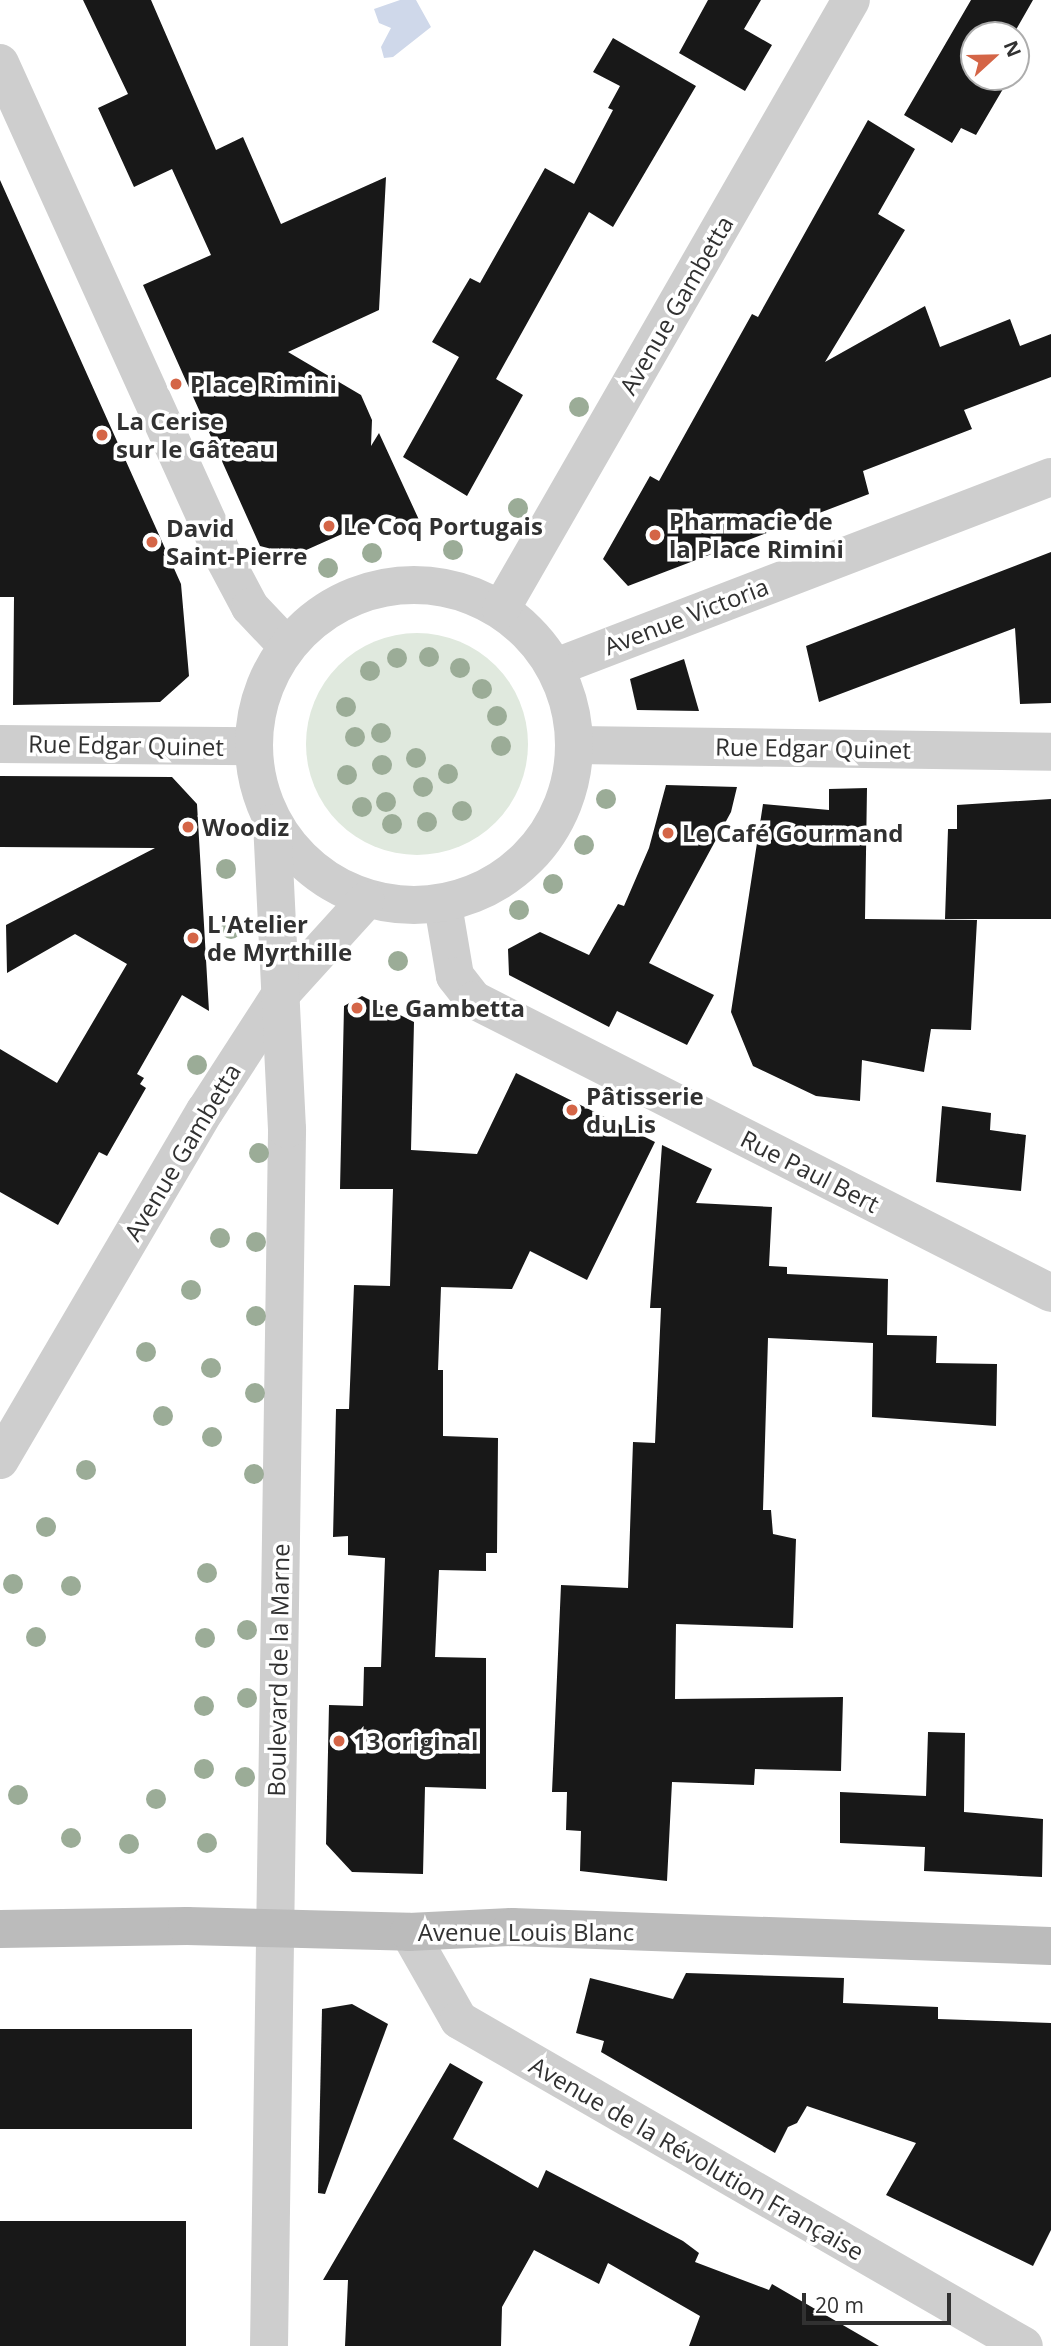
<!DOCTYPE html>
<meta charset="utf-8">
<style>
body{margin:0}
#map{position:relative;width:1051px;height:2346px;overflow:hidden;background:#fff;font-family:"Open Sans",sans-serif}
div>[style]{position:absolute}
.green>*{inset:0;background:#e0e9de}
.round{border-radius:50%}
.water>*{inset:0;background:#cfd8ea}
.building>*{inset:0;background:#181818;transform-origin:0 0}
.minor>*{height:38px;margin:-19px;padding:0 19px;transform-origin:19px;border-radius:19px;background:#cecece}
.tertiary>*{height:38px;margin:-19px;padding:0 19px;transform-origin:19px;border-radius:19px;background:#cecece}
.tertiary>.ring{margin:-19px;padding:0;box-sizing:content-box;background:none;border:38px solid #cecece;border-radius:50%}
.secondary>*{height:38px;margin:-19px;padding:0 19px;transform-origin:19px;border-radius:19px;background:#bbb}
.trees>*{width:20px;height:20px;margin:-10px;border-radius:50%;background:#9bac97}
.dots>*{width:19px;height:19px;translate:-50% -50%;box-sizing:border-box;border:4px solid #fff;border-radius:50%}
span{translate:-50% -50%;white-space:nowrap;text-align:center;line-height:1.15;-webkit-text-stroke:7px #fff;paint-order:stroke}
.street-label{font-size:24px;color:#313131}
.poi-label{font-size:24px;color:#313131;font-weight:700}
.left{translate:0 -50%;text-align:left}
.north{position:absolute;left:960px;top:21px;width:70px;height:70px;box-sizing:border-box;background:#fff;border:2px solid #adadad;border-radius:50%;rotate:68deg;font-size:19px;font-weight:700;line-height:28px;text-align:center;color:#313131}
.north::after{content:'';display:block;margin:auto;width:24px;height:32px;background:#d46547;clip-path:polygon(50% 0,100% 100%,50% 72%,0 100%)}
.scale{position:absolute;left:802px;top:2293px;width:149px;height:32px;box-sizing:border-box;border:4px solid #313131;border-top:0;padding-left:9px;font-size:21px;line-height:24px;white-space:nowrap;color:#313131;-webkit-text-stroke:5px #fff;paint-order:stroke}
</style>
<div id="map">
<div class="green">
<div class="round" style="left:306px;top:633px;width:222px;height:222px"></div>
</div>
<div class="water">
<div style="clip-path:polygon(400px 0,416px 0,431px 27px,393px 57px,384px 58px,381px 47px,391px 28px,379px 23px,374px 9px)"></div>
</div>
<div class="building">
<div style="clip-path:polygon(83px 0,151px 0,216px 150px,243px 137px,281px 224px,386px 177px,379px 310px,288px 352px,361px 395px,372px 420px,371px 446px,379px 433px,420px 522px,386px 521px,351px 530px,295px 555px,260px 546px,143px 285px,211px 255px,172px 169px,134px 187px,98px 108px,128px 94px)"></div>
<div style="clip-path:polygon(708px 0,761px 0,744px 29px,772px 45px,745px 91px,679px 53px)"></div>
<div style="clip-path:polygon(971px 0,1033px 0,1013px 35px,974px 35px,974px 77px,1010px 77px,976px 135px,961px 128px,952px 143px,904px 115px)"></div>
<div style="clip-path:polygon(613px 38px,696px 86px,613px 227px,589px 212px,496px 379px,523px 395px,467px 496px,403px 457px,459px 357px,432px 342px,470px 278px,480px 283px,545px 168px,574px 184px,613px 110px,608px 108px,620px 86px,593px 72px)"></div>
<div style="clip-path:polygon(868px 120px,915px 149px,878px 214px,905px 230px,825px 362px,925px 306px,940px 347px,1010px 319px,1020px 346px,1051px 334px,1051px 377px,964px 410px,972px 429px,863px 471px,869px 494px,628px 586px,603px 559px,650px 476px,659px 481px,752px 314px,758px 317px)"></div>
<div style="clip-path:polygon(0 180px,181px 584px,189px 676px,160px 702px,13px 705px,14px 597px,0 597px)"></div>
<div style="clip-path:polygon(1051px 552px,1051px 703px,1020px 704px,1015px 628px,819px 702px,806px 646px)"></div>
<div style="clip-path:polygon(684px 659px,699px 711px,637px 710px,630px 679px)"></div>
<div style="clip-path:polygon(0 776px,172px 777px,197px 804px,209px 1011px,182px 995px,137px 1074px,144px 1078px,140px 1084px,146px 1088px,107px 1156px,99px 1152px,58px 1225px,0 1192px,0 1049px,57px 1083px,127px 964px,75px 934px,7px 973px,6px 925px,155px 848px,0 847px)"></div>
<div style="clip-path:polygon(666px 785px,737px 787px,731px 812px,649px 963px,714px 995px,687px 1045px,617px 1011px,609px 1027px,509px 975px,508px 949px,540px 932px,589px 955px,618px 904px,624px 906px,649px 848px)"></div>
<div style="clip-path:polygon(867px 788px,865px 919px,977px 920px,971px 1030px,931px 1029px,924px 1072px,862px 1060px,860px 1101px,816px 1096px,753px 1066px,731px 1012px,763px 804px,829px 810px,829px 789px)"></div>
<div style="clip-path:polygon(1051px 799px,1051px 919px,945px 919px,948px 829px,957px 829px,957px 805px)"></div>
<div style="clip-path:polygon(362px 996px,414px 1022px,411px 1150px,477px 1154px,516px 1073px,655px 1142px,587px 1280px,530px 1251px,512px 1289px,441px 1287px,438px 1370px,443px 1370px,443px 1436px,498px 1438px,497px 1553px,486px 1553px,486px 1571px,439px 1570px,435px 1657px,486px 1658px,486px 1789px,425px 1787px,423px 1874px,352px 1872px,326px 1844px,329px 1705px,363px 1706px,364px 1667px,381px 1667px,385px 1558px,348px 1555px,348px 1536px,333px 1537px,336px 1409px,349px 1409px,354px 1285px,390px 1286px,393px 1189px,340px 1189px,344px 1006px)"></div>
<div style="clip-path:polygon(942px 1106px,991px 1113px,990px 1130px,1026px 1135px,1021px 1191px,936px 1182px)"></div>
<div style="clip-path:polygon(662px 1145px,712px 1169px,696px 1203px,772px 1207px,769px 1266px,787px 1267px,787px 1274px,888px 1279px,887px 1335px,937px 1336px,936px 1363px,997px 1364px,996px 1426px,872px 1417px,873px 1343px,768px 1338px,763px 1510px,771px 1510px,773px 1534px,796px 1539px,793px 1628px,676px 1624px,675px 1699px,843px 1697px,841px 1771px,755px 1769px,754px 1785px,672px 1782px,667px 1881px,580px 1871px,581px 1831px,566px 1830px,567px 1792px,552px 1792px,561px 1585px,628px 1588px,633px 1442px,655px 1443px,661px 1308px,650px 1308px)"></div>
<div style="clip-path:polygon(928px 1732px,965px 1733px,964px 1812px,1043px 1819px,1042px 1877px,924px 1871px,925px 1847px,840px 1843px,840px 1792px,926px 1796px)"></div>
<div style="clip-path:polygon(686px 1973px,844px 1978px,843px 2003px,938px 2007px,938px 2019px,1051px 2023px,1051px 2230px,1033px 2266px,886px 2195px,916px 2143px,807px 2106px,797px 2123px,788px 2127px,775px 2153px,601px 2052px,604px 2041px,576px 2033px,590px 1978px,673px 1999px)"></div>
<div style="clip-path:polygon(352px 2004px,388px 2024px,325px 2194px,318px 2193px,322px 2009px)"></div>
<div style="left:192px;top:2029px;width:100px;height:192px;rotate:90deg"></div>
<div style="clip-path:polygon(450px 2063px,483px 2082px,453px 2139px,538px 2188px,546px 2170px,683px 2241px,699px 2253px,695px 2262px,769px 2290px,772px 2284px,879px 2346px,689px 2346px,700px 2316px,608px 2263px,599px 2284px,534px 2250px,502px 2307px,501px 2346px,345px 2346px,348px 2280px,323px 2280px)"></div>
<div style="left:186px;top:2221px;width:125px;height:186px;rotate:90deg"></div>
</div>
<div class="minor">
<div style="left:556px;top:667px;width:530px;rotate:-21deg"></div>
<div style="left:0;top:744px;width:252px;rotate:0.5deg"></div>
<div style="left:576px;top:745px;width:475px;rotate:0.8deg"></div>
<div style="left:443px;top:905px;width:72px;rotate:80.4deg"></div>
<div style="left:455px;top:976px;width:31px;rotate:52deg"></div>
<div style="left:474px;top:1000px;width:647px;rotate:26.92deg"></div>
<div style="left:409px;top:1932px;width:101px;rotate:60.4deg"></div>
<div style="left:459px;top:2020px;width:652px;rotate:29.98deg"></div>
</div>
<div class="tertiary">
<div style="left:0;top:63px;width:543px;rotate:65.65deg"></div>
<div style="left:224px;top:558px;width:55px;rotate:62deg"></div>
<div style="left:250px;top:607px;width:52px;rotate:46.5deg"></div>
<div class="ring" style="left:254px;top:585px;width:282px;height:282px"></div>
<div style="left:501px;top:609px;width:702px;rotate:-60.11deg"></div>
<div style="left:0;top:1460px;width:405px;rotate:-59.6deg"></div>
<div style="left:205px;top:1111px;width:138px;rotate:-57.1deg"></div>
<div style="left:280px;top:995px;width:128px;rotate:-47.8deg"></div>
<div style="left:269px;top:2346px;width:1217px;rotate:-89.15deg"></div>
<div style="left:287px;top:1129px;width:306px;rotate:-92.8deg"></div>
</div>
<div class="secondary">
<div style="left:0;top:1929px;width:187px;rotate:-0.9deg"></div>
<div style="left:187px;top:1926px;width:222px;rotate:1.5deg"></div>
<div style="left:409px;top:1932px;width:103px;rotate:-2.8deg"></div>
<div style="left:512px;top:1927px;width:539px;rotate:2.02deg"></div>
</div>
<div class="trees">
<div style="left:579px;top:407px"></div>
<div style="left:518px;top:508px"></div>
<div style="left:453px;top:550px"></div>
<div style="left:372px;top:553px"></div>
<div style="left:328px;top:568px"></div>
<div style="left:429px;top:657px"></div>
<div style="left:397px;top:658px"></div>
<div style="left:460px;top:668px"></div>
<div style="left:370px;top:671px"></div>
<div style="left:482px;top:689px"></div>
<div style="left:346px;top:707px"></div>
<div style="left:497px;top:716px"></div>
<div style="left:381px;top:733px"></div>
<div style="left:355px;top:737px"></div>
<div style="left:501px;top:746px"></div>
<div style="left:416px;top:758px"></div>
<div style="left:382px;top:765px"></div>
<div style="left:448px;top:774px"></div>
<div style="left:347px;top:775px"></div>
<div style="left:423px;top:787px"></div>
<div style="left:606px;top:799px"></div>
<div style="left:386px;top:802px"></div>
<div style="left:362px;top:807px"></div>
<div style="left:462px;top:811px"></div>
<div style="left:427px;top:822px"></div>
<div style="left:392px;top:824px"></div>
<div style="left:584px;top:845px"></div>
<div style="left:226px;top:869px"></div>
<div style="left:553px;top:884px"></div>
<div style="left:519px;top:910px"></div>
<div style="left:231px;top:929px"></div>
<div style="left:398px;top:961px"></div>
<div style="left:197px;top:1065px"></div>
<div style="left:259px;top:1153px"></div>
<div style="left:220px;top:1238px"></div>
<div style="left:256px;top:1242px"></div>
<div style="left:191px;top:1290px"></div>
<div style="left:256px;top:1316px"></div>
<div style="left:146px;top:1352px"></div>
<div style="left:211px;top:1368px"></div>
<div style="left:255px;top:1393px"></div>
<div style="left:163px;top:1416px"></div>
<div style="left:212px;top:1437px"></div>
<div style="left:86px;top:1470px"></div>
<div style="left:254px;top:1474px"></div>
<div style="left:46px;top:1527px"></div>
<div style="left:207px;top:1573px"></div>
<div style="left:13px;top:1584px"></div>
<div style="left:71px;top:1586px"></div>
<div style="left:247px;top:1630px"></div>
<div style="left:36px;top:1637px"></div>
<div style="left:205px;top:1638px"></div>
<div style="left:247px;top:1698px"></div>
<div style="left:204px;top:1706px"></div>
<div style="left:204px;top:1769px"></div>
<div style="left:245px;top:1777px"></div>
<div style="left:18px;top:1795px"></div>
<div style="left:156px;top:1799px"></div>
<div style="left:71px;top:1838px"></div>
<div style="left:207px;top:1843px"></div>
<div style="left:129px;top:1844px"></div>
</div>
<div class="dots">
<div style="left:176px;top:384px;background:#d46547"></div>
<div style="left:102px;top:435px;background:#d46547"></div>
<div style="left:329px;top:526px;background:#d46547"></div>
<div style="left:655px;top:535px;background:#d46547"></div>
<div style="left:152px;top:542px;background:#d46547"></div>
<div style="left:188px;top:827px;background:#d46547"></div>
<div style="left:668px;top:833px;background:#d46547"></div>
<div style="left:193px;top:938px;background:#d46547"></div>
<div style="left:357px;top:1008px;background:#d46547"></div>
<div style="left:572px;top:1110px;background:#d46547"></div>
<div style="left:339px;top:1741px;background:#d46547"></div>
</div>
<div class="street-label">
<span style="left:676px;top:305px;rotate:-60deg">Avenue Gambetta</span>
<span style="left:686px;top:616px;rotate:-21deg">Avenue Victoria</span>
<span style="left:126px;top:745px;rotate:1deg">Rue Edgar Quinet</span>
<span style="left:813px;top:748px;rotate:1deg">Rue Edgar Quinet</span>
<span style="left:182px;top:1152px;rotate:-59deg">Avenue Gambetta</span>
<span style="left:810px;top:1171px;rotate:27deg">Rue Paul Bert</span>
<span style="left:278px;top:1670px;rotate:-89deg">Boulevard de la Marne</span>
<span style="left:526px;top:1932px">Avenue Louis Blanc</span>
<span style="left:697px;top:2158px;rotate:30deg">Avenue de la Révolution Française</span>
</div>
<div class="poi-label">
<span class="left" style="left:190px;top:384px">Place Rimini</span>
<span class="left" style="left:116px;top:435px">La Cerise<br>sur le Gâteau</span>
<span class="left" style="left:669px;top:535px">Pharmacie de<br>la Place Rimini</span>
<span class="left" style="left:343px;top:526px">Le Coq Portugais</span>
<span class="left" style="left:166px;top:542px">David<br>Saint-Pierre</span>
<span class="left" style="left:202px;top:827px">Woodiz</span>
<span class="left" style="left:682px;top:833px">Le Café Gourmand</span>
<span class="left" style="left:207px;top:938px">L'Atelier<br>de Myrthille</span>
<span class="left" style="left:371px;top:1008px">Le Gambetta</span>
<span class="left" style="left:586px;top:1110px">Pâtisserie<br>du Lis</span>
<span class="left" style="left:353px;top:1741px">13 original</span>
</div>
<div class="north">N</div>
<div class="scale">20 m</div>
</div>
